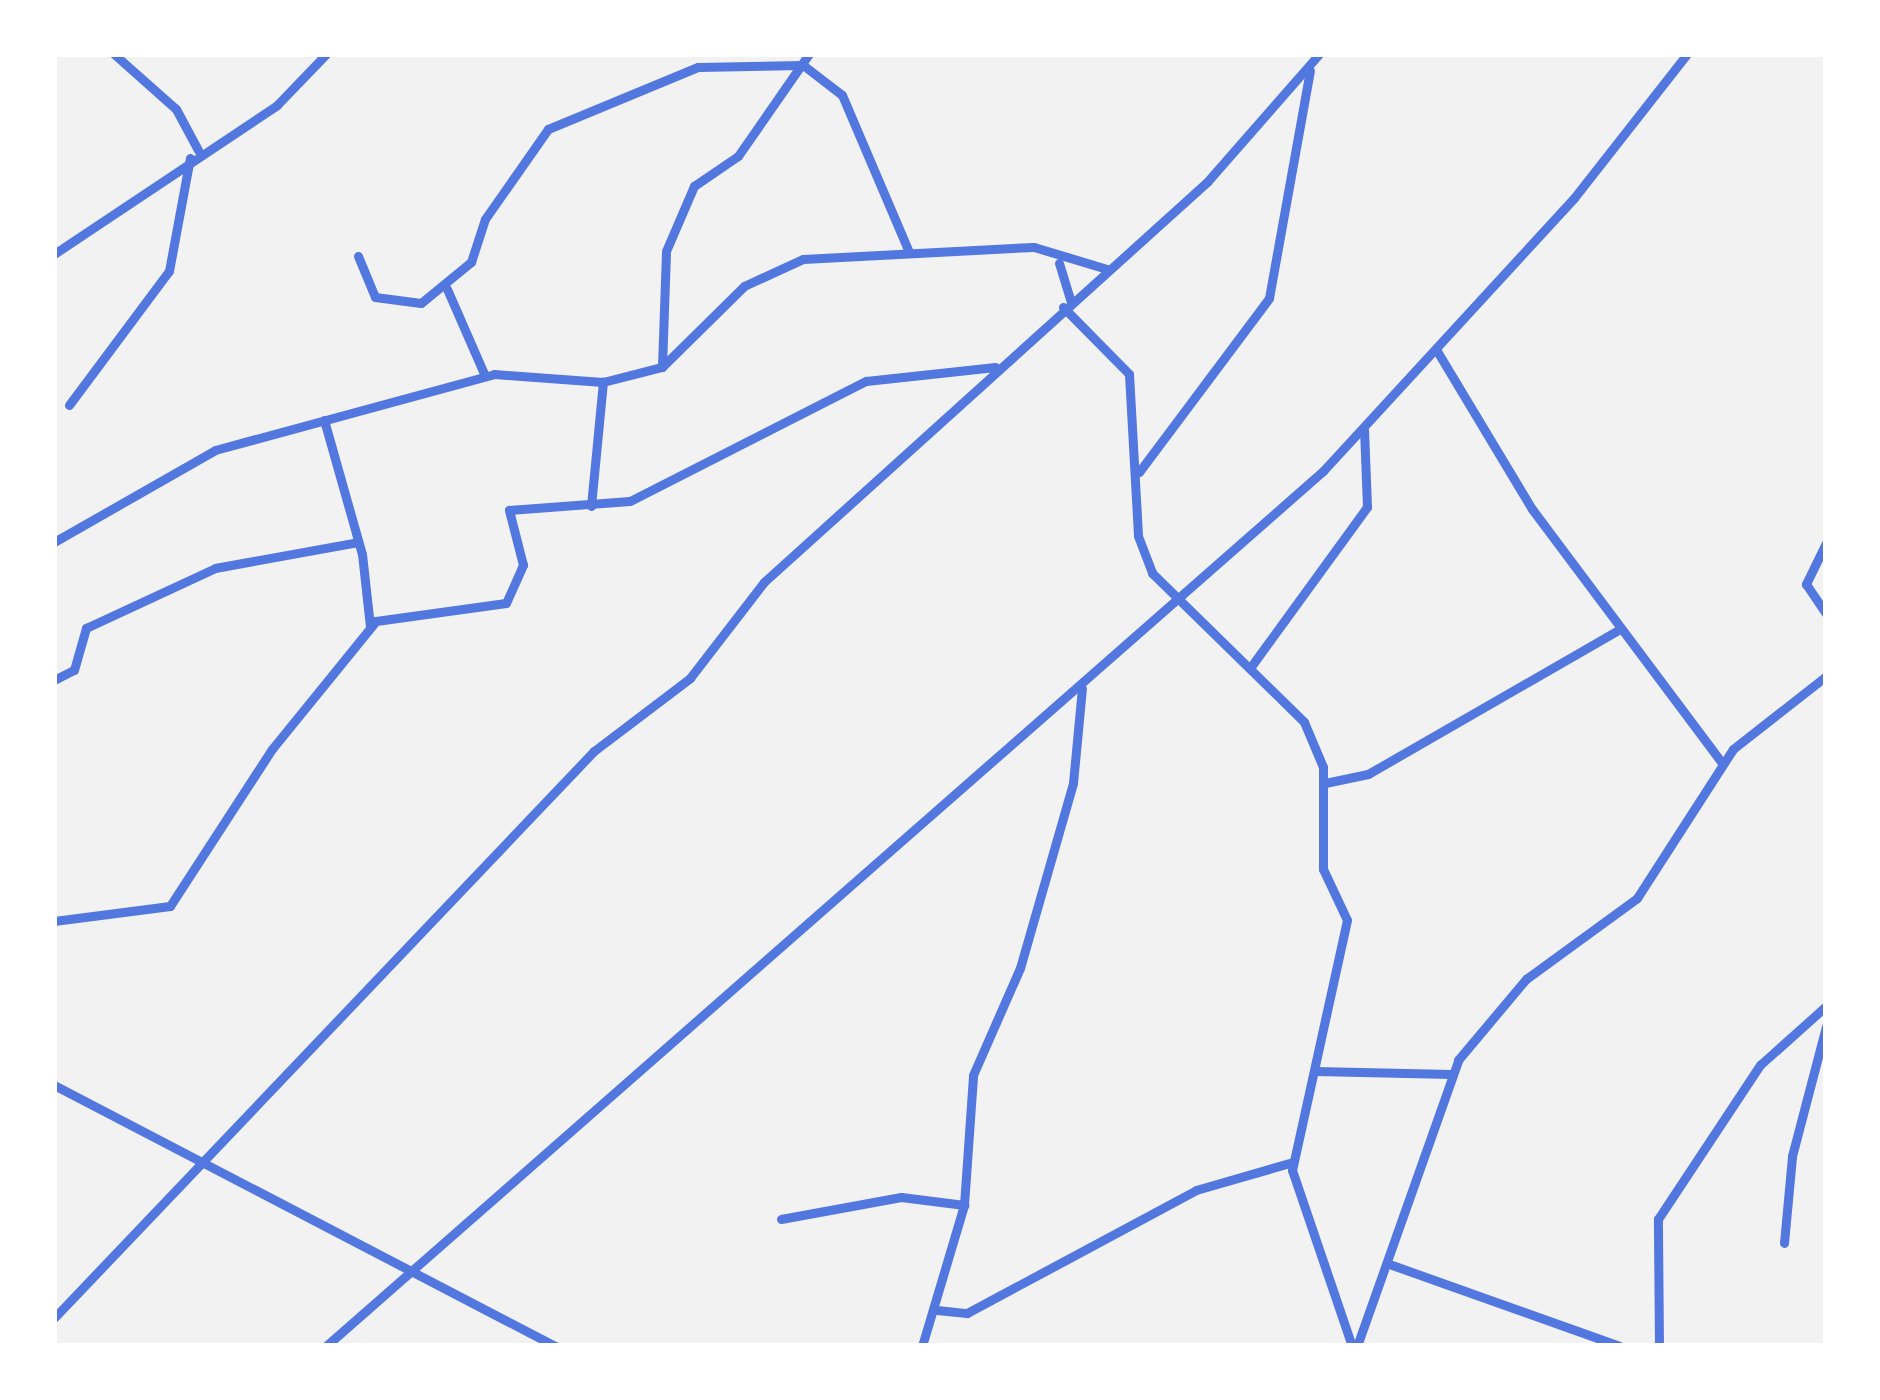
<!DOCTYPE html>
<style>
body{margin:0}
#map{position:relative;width:1880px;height:1400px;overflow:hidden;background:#f2f2f2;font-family:Quicksand,sans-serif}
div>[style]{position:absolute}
.minor>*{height:9px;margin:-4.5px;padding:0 4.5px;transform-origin:4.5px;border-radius:4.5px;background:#5277de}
span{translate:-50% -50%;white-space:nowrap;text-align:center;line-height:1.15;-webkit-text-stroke:12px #fff;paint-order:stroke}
.frame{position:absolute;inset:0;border:57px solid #fff;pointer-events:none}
</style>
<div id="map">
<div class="minor">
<div style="left:114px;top:54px;width:83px;rotate:41.6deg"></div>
<div style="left:176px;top:109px;width:47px;rotate:61.8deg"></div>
<div style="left:54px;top:254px;width:268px;rotate:-33.7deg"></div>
<div style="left:277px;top:105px;width:71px;rotate:-46.1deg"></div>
<div style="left:358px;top:256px;width:44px;rotate:67.5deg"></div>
<div style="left:375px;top:297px;width:46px;rotate:7.4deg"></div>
<div style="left:421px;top:303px;width:65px;rotate:-39.4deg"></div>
<div style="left:471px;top:262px;width:45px;rotate:-72deg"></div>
<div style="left:485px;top:219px;width:110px;rotate:-55deg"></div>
<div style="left:548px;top:129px;width:162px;rotate:-22.5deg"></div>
<div style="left:698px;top:67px;width:105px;rotate:-1.1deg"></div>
<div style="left:803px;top:65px;width:49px;rotate:37.6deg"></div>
<div style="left:842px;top:95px;width:171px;rotate:66.9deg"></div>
<div style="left:1059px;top:263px;width:39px;rotate:73deg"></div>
<div style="left:447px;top:289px;width:95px;rotate:66.4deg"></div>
<div style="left:1063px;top:307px;width:94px;rotate:45.4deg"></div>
<div style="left:1129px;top:374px;width:162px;rotate:86.8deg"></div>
<div style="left:1138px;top:536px;width:40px;rotate:69deg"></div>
<div style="left:1152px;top:573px;width:213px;rotate:44.4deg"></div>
<div style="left:1304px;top:722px;width:49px;rotate:67.1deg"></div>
<div style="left:1323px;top:767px;width:102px;rotate:90deg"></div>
<div style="left:1323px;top:869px;width:56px;rotate:64.8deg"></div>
<div style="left:1347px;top:920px;width:256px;rotate:102.4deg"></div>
<div style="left:1292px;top:1170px;width:186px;rotate:71.2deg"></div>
<div style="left:1437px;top:351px;width:184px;rotate:59deg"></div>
<div style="left:1532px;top:509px;width:316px;rotate:53.2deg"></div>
<div style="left:662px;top:367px;width:116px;rotate:-88deg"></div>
<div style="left:666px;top:251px;width:71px;rotate:-66.7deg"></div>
<div style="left:694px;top:186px;width:53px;rotate:-34.3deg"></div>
<div style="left:738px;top:156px;width:124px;rotate:-55.2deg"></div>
<div style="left:69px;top:405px;width:167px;rotate:-53.3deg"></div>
<div style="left:169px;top:271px;width:115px;rotate:-79.5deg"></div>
<div style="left:324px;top:420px;width:139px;rotate:74.2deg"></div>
<div style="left:362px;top:554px;width:73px;rotate:83.7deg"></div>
<div style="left:1139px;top:472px;width:217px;rotate:-53.2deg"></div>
<div style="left:1269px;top:298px;width:231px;rotate:-79.8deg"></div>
<div style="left:591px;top:506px;width:125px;rotate:-84.5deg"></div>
<div style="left:54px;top:542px;width:185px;rotate:-29.7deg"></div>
<div style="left:215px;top:450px;width:289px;rotate:-15.2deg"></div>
<div style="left:494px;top:374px;width:109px;rotate:4.2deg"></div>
<div style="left:603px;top:382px;width:61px;rotate:-14.3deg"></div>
<div style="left:662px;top:367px;width:115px;rotate:-44.6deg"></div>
<div style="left:744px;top:286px;width:65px;rotate:-24.6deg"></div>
<div style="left:803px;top:259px;width:231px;rotate:-3deg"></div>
<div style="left:1034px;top:247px;width:76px;rotate:16.8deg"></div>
<div style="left:1826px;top:543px;width:46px;rotate:116deg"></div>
<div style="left:1806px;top:584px;width:36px;rotate:56deg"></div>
<div style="left:1250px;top:668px;width:199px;rotate:-54deg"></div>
<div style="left:1367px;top:507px;width:77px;rotate:-92.2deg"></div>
<div style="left:54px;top:680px;width:22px;rotate:-27deg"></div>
<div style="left:74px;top:670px;width:44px;rotate:-74.1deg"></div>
<div style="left:86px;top:628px;width:142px;rotate:-24.9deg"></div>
<div style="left:215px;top:568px;width:145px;rotate:-10.3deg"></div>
<div style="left:1325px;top:783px;width:44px;rotate:-11.8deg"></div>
<div style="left:1368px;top:774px;width:291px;rotate:-29.9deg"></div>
<div style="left:54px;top:921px;width:117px;rotate:-7.4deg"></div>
<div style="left:170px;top:906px;width:187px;rotate:-57deg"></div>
<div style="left:272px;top:749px;width:165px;rotate:-50.9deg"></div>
<div style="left:376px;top:621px;width:131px;rotate:-7.9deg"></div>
<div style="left:506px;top:603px;width:42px;rotate:-65.9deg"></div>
<div style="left:523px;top:565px;width:57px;rotate:-104.3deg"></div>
<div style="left:509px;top:510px;width:121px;rotate:-4.3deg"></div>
<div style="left:630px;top:501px;width:265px;rotate:-27deg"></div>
<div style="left:866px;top:381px;width:130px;rotate:-6.2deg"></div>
<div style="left:1315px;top:1071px;width:136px;rotate:1.3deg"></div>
<div style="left:54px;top:1085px;width:565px;rotate:27.52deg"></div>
<div style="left:781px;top:1219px;width:122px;rotate:-10.4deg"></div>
<div style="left:901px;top:1197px;width:64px;rotate:7.2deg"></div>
<div style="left:1784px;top:1243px;width:87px;rotate:-84.7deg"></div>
<div style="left:1792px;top:1156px;width:134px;rotate:-75.3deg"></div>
<div style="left:1392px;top:1265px;width:241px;rotate:19.6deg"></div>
<div style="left:937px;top:1310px;width:30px;rotate:6deg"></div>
<div style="left:967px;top:1313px;width:260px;rotate:-28.2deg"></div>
<div style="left:1196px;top:1190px;width:101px;rotate:-16.1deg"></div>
<div style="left:54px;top:1318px;width:783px;rotate:-46.4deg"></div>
<div style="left:594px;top:751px;width:121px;rotate:-37.2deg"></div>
<div style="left:690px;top:678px;width:121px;rotate:-52.4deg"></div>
<div style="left:764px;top:582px;width:597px;rotate:-42.08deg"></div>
<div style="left:1207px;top:182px;width:170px;rotate:-48.8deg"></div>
<div style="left:326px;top:1346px;width:1327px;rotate:-41.27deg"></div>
<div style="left:1323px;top:471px;width:371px;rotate:-47.4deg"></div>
<div style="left:1574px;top:198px;width:183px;rotate:-51.9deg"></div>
<div style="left:922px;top:1346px;width:147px;rotate:-73.4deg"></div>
<div style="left:964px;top:1205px;width:130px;rotate:-86deg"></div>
<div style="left:973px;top:1075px;width:117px;rotate:-66.3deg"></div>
<div style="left:1020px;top:968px;width:192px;rotate:-74deg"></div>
<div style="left:1073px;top:783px;width:95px;rotate:-84.6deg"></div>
<div style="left:1357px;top:1346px;width:303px;rotate:-70.5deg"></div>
<div style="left:1458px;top:1060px;width:106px;rotate:-50deg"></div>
<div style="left:1526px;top:979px;width:137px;rotate:-36.1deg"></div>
<div style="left:1637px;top:898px;width:177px;rotate:-57.2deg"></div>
<div style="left:1733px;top:749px;width:118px;rotate:-38.1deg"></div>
<div style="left:1659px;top:1346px;width:127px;rotate:-90.5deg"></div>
<div style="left:1658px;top:1219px;width:185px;rotate:-56.5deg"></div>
<div style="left:1760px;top:1065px;width:89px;rotate:-41.8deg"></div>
</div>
<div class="frame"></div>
</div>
